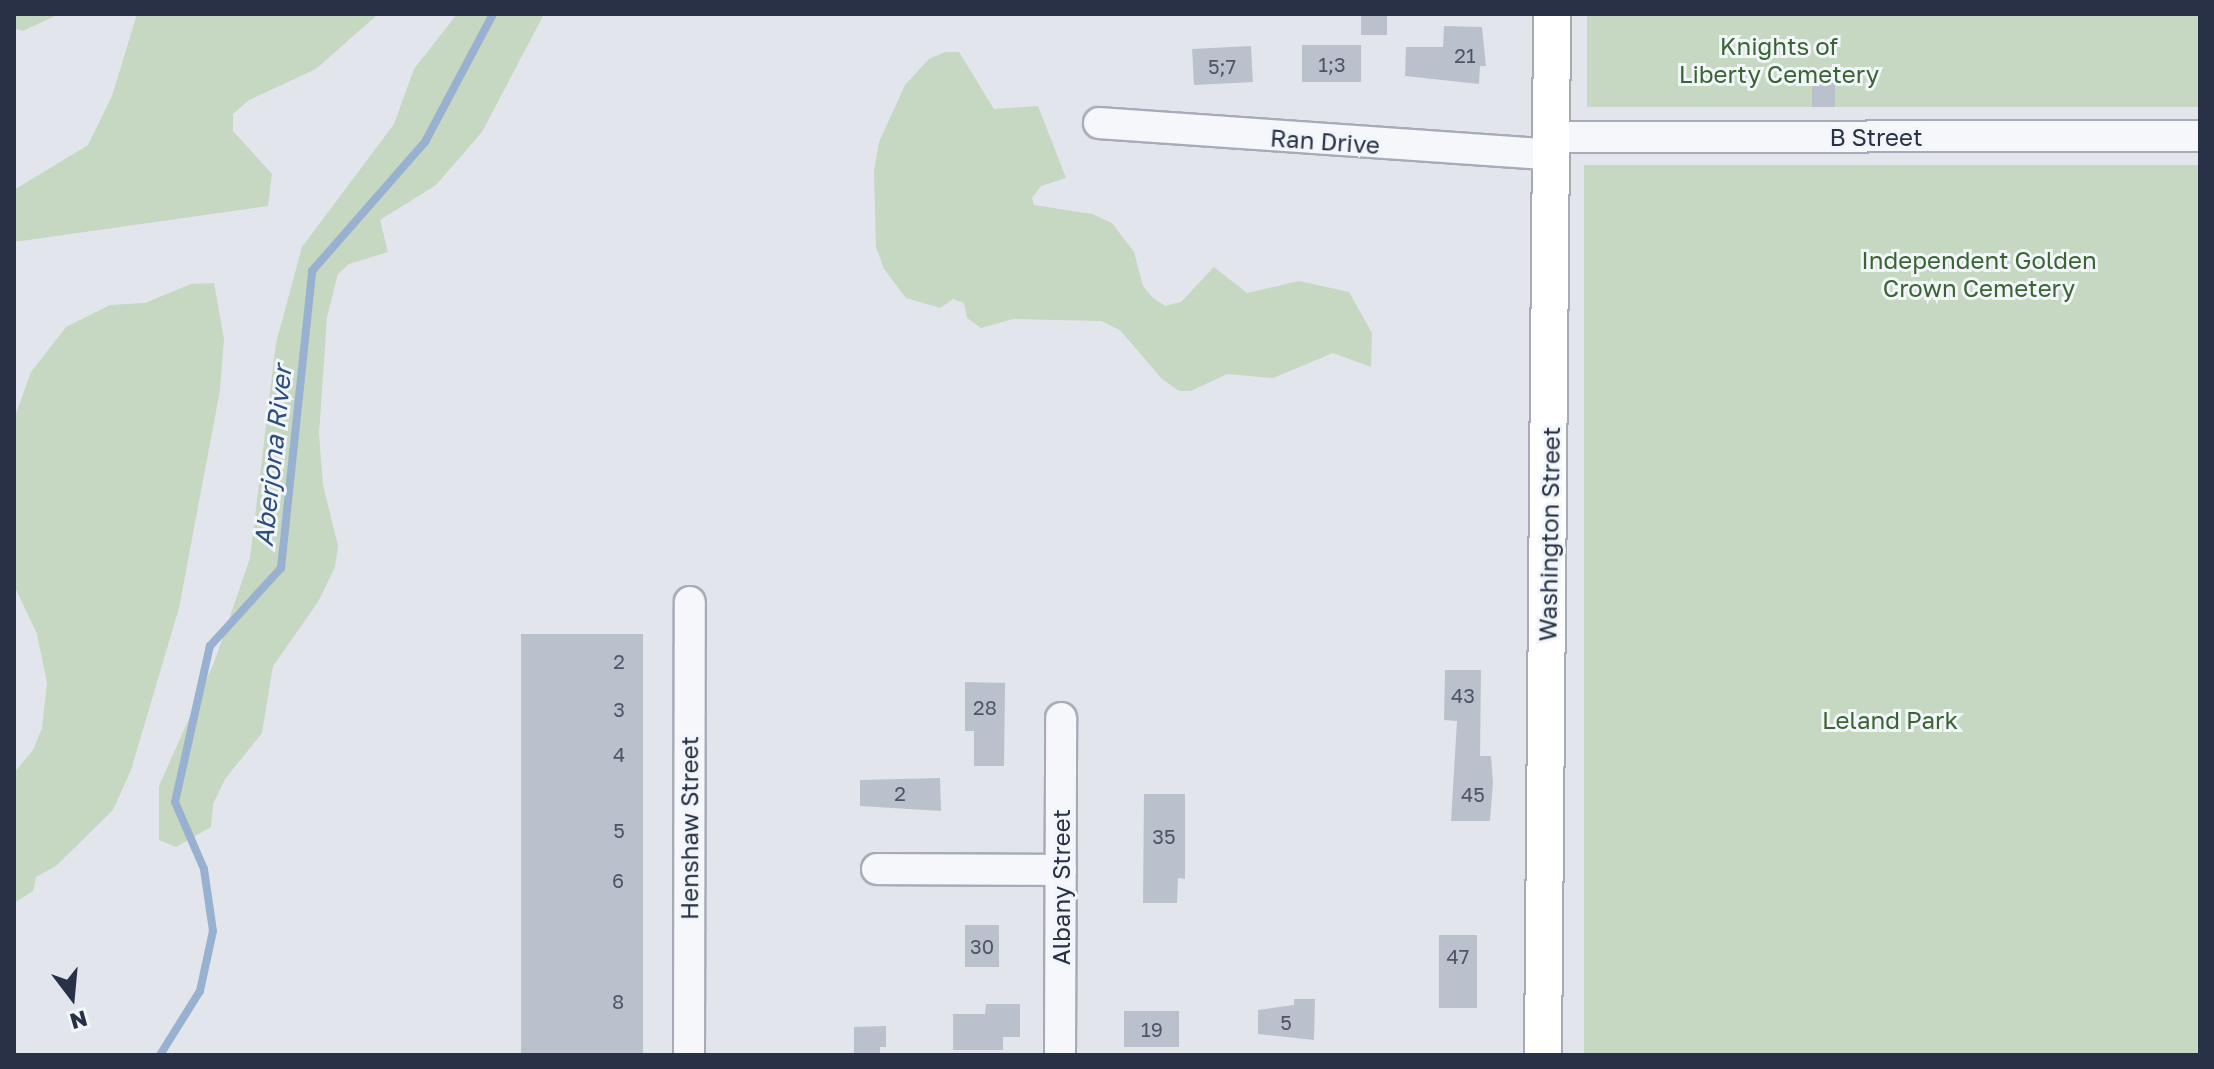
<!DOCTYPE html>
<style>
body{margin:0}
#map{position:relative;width:2214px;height:1069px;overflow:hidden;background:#e2e5ec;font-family:"Golos Text",sans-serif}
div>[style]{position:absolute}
.green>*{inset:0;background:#c6d7c2;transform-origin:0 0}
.stream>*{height:8px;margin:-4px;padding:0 4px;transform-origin:4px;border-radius:4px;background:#99b1d0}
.building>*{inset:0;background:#bbc1cc;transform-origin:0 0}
.roads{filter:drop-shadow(2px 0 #a6abb7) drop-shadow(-2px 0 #a6abb7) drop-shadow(0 2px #a6abb7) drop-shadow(0 -2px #a6abb7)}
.minor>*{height:30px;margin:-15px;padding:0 15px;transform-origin:15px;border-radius:15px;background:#f5f7fa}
.major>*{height:36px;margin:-18px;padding:0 18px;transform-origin:18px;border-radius:18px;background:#fff}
span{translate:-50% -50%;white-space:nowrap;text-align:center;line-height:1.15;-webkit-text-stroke:6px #f2f5f9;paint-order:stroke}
.number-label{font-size:20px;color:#4d5568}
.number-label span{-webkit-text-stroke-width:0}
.park-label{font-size:24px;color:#3a6433}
.street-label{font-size:24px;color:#283146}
.water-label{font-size:26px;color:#2c4d7f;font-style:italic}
.frame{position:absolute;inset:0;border:16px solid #283146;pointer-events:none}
.north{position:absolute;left:32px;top:957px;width:80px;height:80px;-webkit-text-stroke:6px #f2f5f9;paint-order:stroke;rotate:164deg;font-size:22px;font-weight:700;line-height:32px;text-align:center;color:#283146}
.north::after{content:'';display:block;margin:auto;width:28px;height:36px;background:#283146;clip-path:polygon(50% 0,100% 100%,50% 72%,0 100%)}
</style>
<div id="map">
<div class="green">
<div style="clip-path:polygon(14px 14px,59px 14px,23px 31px,16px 29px)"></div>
<div style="clip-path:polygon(137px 14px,378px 14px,316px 69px,249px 100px,233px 114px,233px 131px,272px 174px,268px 206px,14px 242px,14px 190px,88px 145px,112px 96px)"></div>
<div style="clip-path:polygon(457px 14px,544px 14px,482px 132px,436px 185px,380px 220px,388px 252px,349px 264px,338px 274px,327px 317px,319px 434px,323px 485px,338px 546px,335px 567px,318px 602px,273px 666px,262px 733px,225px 779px,213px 804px,211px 827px,176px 847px,159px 840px,159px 786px,215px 660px,250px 558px,276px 343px,302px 247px,394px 124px,414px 69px)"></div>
<div style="left:1587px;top:14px;width:613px;height:93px"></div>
<div style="clip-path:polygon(945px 52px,959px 52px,994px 109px,1038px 106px,1066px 178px,1041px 186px,1032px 198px,1034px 205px,1092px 214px,1112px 223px,1134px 252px,1143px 286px,1152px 297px,1165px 306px,1181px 302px,1214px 267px,1247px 293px,1299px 281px,1349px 292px,1372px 333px,1371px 367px,1333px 353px,1273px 378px,1227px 374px,1191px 391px,1179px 391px,1162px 379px,1120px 330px,1101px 321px,1013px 319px,981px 328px,967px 318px,964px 303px,953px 299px,940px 308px,906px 298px,884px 269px,876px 247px,874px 171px,879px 142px,905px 85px,929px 59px)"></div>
<div style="left:2200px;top:165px;width:890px;height:616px;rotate:90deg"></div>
<div style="clip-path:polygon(214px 283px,224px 339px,220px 390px,179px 608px,131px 770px,113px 810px,56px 866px,36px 877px,33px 891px,14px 903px,14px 773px,33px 750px,42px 728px,47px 683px,37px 634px,14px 585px,14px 419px,31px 372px,66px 327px,110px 305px,145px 303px,191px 284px)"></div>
</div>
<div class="stream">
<div style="left:160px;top:1055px;width:75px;rotate:-58deg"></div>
<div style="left:200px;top:991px;width:61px;rotate:-77.8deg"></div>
<div style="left:213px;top:931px;width:63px;rotate:-98.3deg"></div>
<div style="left:204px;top:869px;width:73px;rotate:-113.4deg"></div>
<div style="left:175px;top:802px;width:160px;rotate:-77.4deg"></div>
<div style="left:210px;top:646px;width:105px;rotate:-47.7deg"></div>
<div style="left:281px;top:568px;width:299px;rotate:-84deg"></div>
<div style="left:312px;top:271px;width:171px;rotate:-48.8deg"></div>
<div style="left:425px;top:142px;width:145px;rotate:-62deg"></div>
</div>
<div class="building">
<div style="left:1361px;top:14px;width:26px;height:21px"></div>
<div style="clip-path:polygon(1444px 26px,1482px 27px,1486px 66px,1480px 66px,1479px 84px,1405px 76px,1406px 47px,1443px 47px)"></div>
<div style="left:1302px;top:45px;width:59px;height:37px"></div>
<div style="left:1251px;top:46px;width:36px;height:59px;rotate:87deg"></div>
<div style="left:1812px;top:75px;width:23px;height:32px"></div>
<div style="left:521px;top:634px;width:122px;height:421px"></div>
<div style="clip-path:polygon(1445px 670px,1481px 670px,1480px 756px,1491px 756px,1493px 782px,1490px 821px,1451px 821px,1457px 721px,1444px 720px)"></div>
<div style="clip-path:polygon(965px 682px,1005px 683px,1004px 766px,974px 766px,974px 731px,965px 731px)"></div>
<div style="clip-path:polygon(940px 778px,941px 811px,860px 806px,860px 780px)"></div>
<div style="clip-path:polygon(1144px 794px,1185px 794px,1185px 879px,1178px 878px,1177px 903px,1143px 903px)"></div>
<div style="left:965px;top:925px;width:34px;height:42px"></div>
<div style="left:1439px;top:935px;width:38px;height:73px"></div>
<div style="clip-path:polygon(1294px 999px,1315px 999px,1314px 1040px,1258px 1034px,1258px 1010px,1294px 1005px)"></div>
<div style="clip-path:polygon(986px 1004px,1020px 1004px,1020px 1037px,1003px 1037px,1003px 1050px,953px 1050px,953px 1014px,985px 1014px)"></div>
<div style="left:1124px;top:1011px;width:55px;height:36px"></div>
<div style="clip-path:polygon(886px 1026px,886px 1047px,880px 1047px,880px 1055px,854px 1055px,854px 1027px)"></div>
</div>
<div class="roads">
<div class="minor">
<div style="left:1099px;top:123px;width:453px;rotate:4deg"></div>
<div style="left:1551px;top:137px;width:649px;rotate:-0.09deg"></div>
<div style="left:877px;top:869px;width:184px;rotate:0.3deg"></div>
<div style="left:689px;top:1055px;width:453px;rotate:-89.9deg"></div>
<div style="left:1060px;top:1055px;width:337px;rotate:-89.8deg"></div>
</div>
<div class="major">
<div style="left:1543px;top:1055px;width:1041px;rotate:-89.5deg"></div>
</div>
</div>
<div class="number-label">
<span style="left:1465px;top:55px">21</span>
<span style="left:1332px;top:64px">1;3</span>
<span style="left:1222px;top:66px">5;7</span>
<span style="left:619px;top:661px">2</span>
<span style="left:1463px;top:695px">43</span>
<span style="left:985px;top:707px">28</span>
<span style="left:619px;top:709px">3</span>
<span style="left:619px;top:754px">4</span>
<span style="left:900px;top:793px">2</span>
<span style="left:1473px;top:794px">45</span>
<span style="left:619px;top:830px">5</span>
<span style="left:1164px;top:836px">35</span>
<span style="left:618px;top:880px">6</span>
<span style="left:982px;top:946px">30</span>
<span style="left:1458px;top:956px">47</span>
<span style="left:618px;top:1001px">8</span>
<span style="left:1286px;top:1022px">5</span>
<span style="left:1152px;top:1029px">19</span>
</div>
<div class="park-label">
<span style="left:1779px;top:60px">Knights of<br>Liberty Cemetery</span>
<span style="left:1979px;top:274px">Independent Golden<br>Crown Cemetery</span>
<span style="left:1890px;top:720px">Leland Park</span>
</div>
<div class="street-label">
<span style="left:1876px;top:137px">B Street</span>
<span style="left:1325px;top:141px;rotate:4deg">Ran Drive</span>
<span style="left:1549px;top:534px;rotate:-89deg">Washington Street</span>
<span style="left:689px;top:828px;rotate:-90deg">Henshaw Street</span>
<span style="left:1061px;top:887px;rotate:-90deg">Albany Street</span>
</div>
<div class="water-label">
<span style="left:273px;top:456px;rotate:-84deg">Aberjona River</span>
</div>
<div class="frame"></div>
<div class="north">N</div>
</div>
